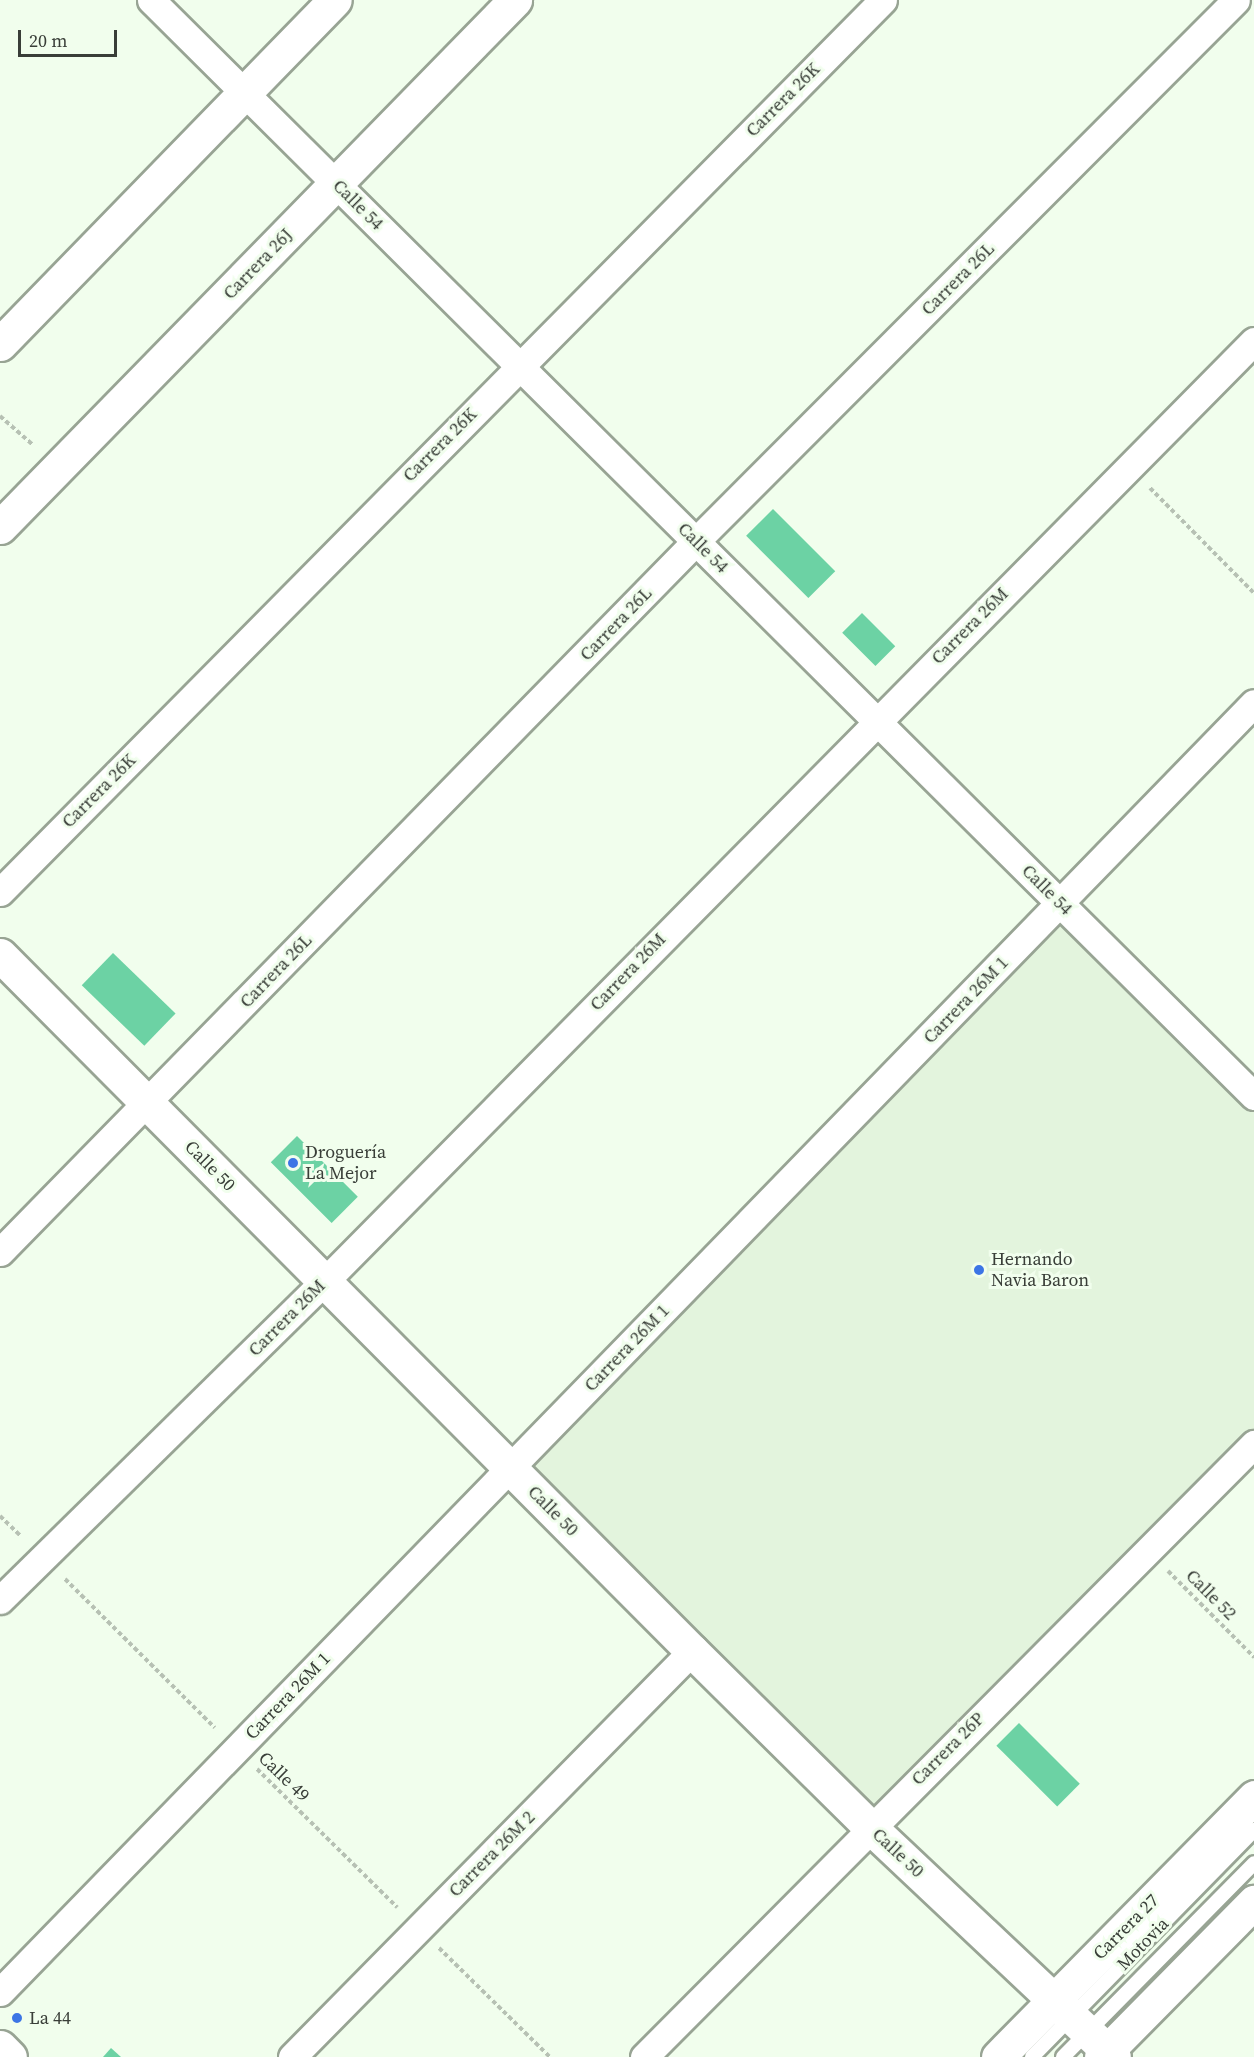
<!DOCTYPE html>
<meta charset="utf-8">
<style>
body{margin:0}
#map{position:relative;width:1254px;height:2057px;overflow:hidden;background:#f1feed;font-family:"Source Serif 4",serif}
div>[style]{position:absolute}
.built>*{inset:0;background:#e3f4dd}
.building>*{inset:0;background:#6cd2a4;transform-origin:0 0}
.path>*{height:4px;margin-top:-2px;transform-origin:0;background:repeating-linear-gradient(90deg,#b7c1b4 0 4.5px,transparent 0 7.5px)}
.roads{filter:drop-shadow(2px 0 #98a494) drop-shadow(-2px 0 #98a494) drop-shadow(0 2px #98a494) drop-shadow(0 -2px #98a494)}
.lane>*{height:14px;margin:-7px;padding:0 7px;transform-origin:7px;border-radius:7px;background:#fff}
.street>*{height:27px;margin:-13.5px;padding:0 13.5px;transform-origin:13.5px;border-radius:13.5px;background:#fff}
.secondary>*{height:33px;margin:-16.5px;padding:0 16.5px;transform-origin:16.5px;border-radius:16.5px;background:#fff}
.dots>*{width:16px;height:16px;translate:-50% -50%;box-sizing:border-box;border:3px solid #f1feed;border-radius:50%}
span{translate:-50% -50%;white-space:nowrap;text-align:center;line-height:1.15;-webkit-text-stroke:6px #f1feed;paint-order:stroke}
.street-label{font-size:18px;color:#393e38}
.poi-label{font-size:18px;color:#393e38}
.left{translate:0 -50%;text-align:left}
.scale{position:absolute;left:18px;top:30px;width:99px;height:27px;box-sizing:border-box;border:3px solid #393e38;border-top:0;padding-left:8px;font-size:18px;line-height:21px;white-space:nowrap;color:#393e38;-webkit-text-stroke:4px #f1feed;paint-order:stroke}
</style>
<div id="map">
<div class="built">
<div style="clip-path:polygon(1060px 903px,1254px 1096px,1254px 1444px,870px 1827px,510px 1468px)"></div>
</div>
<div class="building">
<div style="left:773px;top:509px;width:88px;height:38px;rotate:45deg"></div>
<div style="left:862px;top:613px;width:47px;height:28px;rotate:45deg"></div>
<div style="left:113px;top:953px;width:87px;height:45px;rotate:44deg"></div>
<div style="left:297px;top:1136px;width:86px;height:37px;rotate:45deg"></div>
<div style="left:1019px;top:1723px;width:86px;height:32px;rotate:45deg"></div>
<div style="clip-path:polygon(111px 2048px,121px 2057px,103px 2057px)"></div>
</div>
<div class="path">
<div style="left:0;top:416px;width:44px;rotate:41.3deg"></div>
<div style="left:1150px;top:488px;width:148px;rotate:45.3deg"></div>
<div style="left:0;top:1516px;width:29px;rotate:44deg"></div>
<div style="left:1168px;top:1571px;width:122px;rotate:45deg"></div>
<div style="left:65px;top:1579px;width:211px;rotate:44.8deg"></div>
<div style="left:257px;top:1769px;width:197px;rotate:44.6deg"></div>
<div style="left:439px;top:1948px;width:156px;rotate:44.5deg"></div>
</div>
<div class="roads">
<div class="lane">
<div style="left:1032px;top:2057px;width:318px;rotate:-45.6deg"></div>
<div style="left:1063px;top:2057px;width:272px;rotate:-45.4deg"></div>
</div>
<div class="street">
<div style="left:151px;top:0;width:1555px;rotate:44.82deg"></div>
<div style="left:0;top:892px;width:1255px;rotate:-45.29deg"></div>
<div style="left:0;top:1252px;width:995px;rotate:-45.61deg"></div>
<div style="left:696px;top:541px;width:764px;rotate:-45.05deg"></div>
<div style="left:0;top:1600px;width:457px;rotate:-44.5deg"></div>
<div style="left:326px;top:1280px;width:1320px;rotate:-45.34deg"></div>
<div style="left:0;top:1992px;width:1798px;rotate:-45.79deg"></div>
<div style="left:292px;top:2057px;width:570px;rotate:-45.43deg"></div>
<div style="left:644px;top:2057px;width:865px;rotate:-45.14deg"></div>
</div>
<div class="secondary">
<div style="left:0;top:344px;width:480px;rotate:-45.8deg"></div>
<div style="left:0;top:527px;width:737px;rotate:-45.66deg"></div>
<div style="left:0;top:955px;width:981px;rotate:45.17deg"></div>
<div style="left:692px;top:1651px;width:250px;rotate:44.7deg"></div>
<div style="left:870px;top:1827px;width:335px;rotate:43.3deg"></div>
<div style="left:0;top:2047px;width:14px;rotate:45deg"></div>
<div style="left:998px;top:2057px;width:365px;rotate:-45.4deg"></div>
<div style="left:1101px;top:2057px;width:218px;rotate:-45.4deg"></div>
</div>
</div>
<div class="dots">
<div style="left:293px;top:1163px;background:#3c75e5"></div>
<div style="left:979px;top:1270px;background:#3c75e5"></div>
<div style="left:17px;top:2018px;background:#3c75e5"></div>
</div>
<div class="street-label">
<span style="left:783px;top:100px;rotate:-45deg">Carrera 26K</span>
<span style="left:358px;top:205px;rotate:45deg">Calle 54</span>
<span style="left:258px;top:264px;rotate:-46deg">Carrera 26J</span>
<span style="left:958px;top:279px;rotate:-45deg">Carrera 26L</span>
<span style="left:440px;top:445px;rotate:-45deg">Carrera 26K</span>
<span style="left:703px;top:548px;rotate:45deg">Calle 54</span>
<span style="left:616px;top:624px;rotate:-46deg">Carrera 26L</span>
<span style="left:970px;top:626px;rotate:-45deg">Carrera 26M</span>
<span style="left:99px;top:791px;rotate:-45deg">Carrera 26K</span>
<span style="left:1047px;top:890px;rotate:45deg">Calle 54</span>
<span style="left:276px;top:971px;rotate:-46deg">Carrera 26L</span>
<span style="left:628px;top:972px;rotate:-46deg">Carrera 26M</span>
<span style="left:966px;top:1000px;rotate:-46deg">Carrera 26M 1</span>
<span style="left:210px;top:1166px;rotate:45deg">Calle 50</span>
<span style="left:287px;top:1318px;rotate:-45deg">Carrera 26M</span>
<span style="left:627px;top:1348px;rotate:-46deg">Carrera 26M 1</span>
<span style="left:553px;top:1511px;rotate:45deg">Calle 50</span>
<span style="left:1211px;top:1595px;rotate:45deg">Calle 52</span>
<span style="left:288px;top:1696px;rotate:-46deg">Carrera 26M 1</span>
<span style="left:948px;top:1749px;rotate:-45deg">Carrera 26P</span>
<span style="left:284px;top:1777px;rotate:44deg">Calle 49</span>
<span style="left:898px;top:1853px;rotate:43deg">Calle 50</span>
<span style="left:492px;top:1854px;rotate:-45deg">Carrera 26M 2</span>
<span style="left:1126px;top:1927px;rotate:-45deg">Carrera 27</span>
<span style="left:1143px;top:1944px;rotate:-46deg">Motovia</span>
</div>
<div class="poi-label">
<span class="left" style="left:305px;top:1163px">Droguería<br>La Mejor</span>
<span class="left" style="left:991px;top:1270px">Hernando<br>Navia Baron</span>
<span class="left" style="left:29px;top:2018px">La 44</span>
</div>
<div class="scale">20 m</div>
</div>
